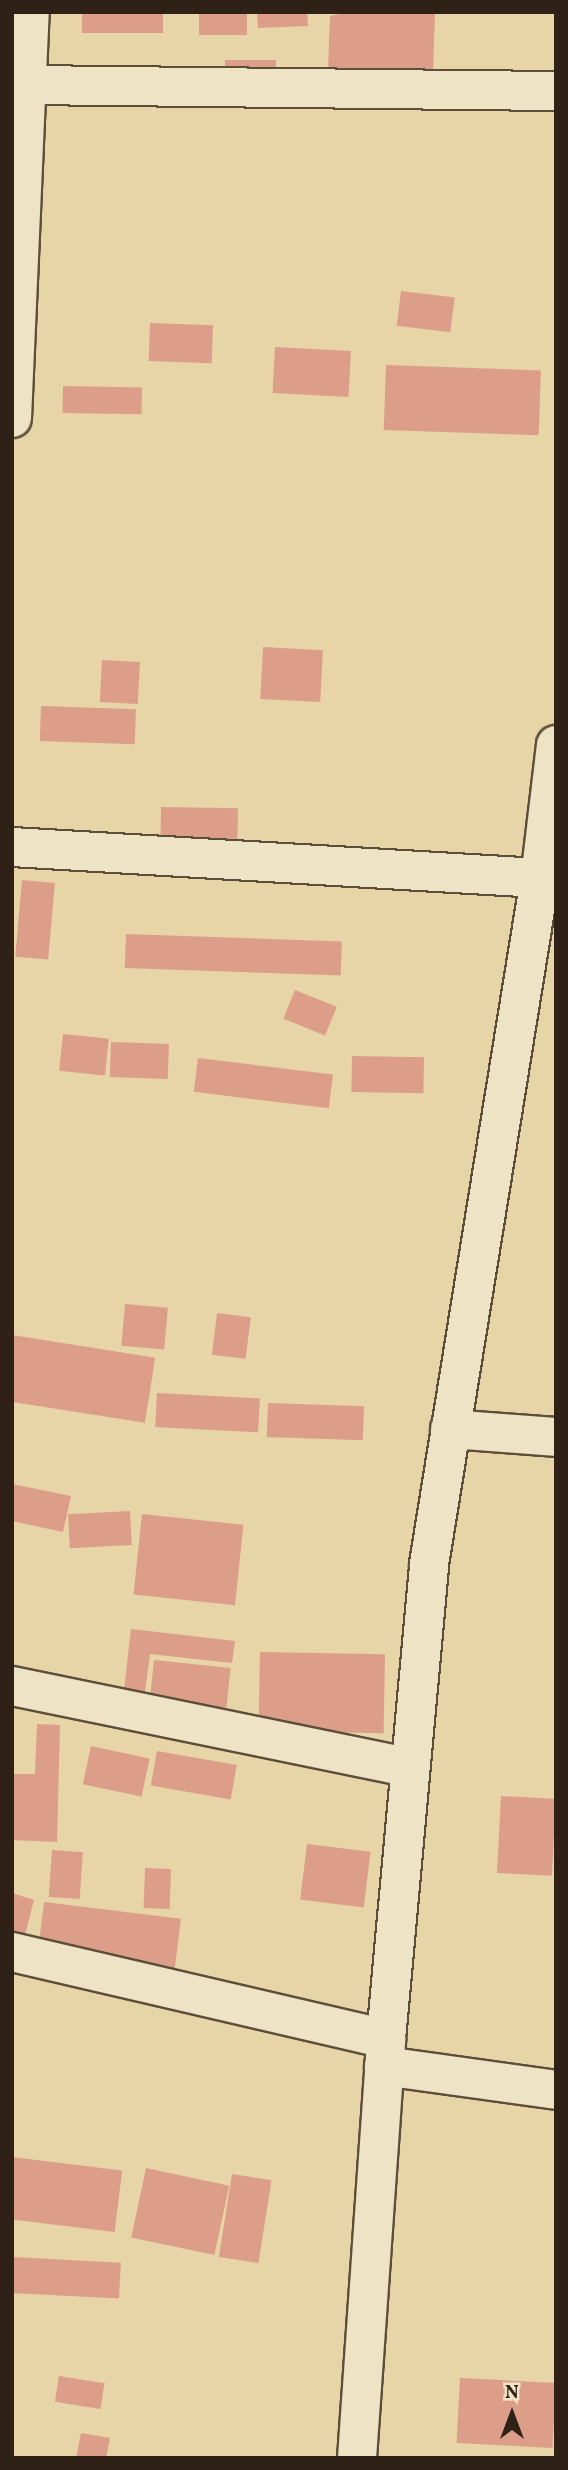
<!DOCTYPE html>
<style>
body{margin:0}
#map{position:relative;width:568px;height:2470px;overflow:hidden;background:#e7d4a7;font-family:Vollkorn,serif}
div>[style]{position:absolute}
.building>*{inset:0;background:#dc9e89;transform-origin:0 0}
.roads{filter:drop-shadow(2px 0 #5d4e3a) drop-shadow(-2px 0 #5d4e3a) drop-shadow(0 2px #5d4e3a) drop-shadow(0 -2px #5d4e3a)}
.street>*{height:38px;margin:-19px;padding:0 19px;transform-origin:19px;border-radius:19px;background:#efe3c6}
span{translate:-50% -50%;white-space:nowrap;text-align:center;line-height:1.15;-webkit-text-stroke:7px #efe3c6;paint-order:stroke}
.frame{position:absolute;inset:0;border:14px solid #2f2116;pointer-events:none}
.north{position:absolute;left:477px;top:2379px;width:70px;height:70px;-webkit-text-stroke:5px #efe3c6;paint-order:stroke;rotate:0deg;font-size:19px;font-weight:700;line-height:28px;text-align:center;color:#2f2116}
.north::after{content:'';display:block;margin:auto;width:24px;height:32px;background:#2f2116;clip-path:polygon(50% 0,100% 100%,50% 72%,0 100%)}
</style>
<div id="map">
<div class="building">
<div style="left:82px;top:12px;width:81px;height:21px"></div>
<div style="left:199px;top:12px;width:48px;height:23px"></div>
<div style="clip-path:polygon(257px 12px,307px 12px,308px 26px,258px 28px)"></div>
<div style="clip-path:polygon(350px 12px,435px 12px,433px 73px,328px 71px,330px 16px)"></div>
<div style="left:225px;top:60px;width:51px;height:25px"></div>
<div style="left:401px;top:291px;width:54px;height:35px;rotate:7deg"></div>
<div style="left:150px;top:323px;width:63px;height:38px;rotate:2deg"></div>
<div style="left:275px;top:347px;width:76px;height:46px;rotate:3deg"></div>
<div style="left:386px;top:365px;width:155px;height:65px;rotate:2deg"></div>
<div style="left:63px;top:386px;width:79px;height:27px;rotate:1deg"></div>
<div style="left:263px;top:647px;width:60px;height:52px;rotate:3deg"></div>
<div style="left:102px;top:660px;width:38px;height:42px;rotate:3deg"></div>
<div style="left:41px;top:706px;width:95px;height:35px;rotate:2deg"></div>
<div style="left:161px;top:807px;width:77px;height:36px;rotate:1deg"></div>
<div style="left:22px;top:880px;width:33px;height:77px;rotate:5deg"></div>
<div style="left:126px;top:934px;width:216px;height:34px;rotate:2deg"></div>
<div style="left:295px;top:990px;width:45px;height:31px;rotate:22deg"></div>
<div style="left:63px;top:1034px;width:46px;height:37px;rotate:6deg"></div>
<div style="left:111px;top:1042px;width:58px;height:35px;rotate:2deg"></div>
<div style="left:352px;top:1056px;width:72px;height:36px;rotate:1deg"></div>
<div style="left:198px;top:1058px;width:136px;height:34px;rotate:7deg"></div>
<div style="left:125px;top:1304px;width:43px;height:42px;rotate:5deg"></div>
<div style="left:217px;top:1313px;width:34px;height:42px;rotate:7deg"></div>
<div style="left:12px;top:1335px;width:145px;height:66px;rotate:9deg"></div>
<div style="left:157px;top:1393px;width:103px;height:34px;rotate:3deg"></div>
<div style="left:268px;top:1403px;width:96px;height:34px;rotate:2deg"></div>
<div style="clip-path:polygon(12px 1484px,71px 1496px,63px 1532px,12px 1521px)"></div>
<div style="left:130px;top:1511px;width:34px;height:62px;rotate:87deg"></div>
<div style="left:142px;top:1514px;width:102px;height:81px;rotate:6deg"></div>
<div style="clip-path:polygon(131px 1629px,235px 1641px,232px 1663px,150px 1654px,145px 1692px,124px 1690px)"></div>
<div style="left:260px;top:1652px;width:125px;height:79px;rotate:1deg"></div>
<div style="left:154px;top:1660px;width:77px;height:40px;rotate:6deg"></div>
<div style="clip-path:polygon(37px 1724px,60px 1725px,57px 1842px,12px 1840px,12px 1774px,35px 1774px)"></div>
<div style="left:91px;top:1746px;width:60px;height:39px;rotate:12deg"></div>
<div style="left:157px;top:1751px;width:81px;height:35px;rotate:10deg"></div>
<div style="left:501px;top:1796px;width:55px;height:77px;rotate:3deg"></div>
<div style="left:307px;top:1844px;width:64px;height:56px;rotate:7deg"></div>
<div style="left:52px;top:1850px;width:31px;height:47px;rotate:4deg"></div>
<div style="left:145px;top:1868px;width:26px;height:40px;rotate:2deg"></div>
<div style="clip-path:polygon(12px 1893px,34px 1900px,24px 1939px,12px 1935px)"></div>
<div style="left:44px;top:1902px;width:138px;height:61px;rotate:7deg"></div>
<div style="left:12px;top:2157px;width:111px;height:62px;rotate:7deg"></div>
<div style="left:146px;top:2168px;width:85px;height:71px;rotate:12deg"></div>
<div style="left:232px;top:2174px;width:40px;height:84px;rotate:9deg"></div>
<div style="left:13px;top:2257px;width:108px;height:36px;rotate:3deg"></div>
<div style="left:59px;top:2376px;width:46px;height:26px;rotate:9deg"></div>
<div style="left:460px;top:2378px;width:96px;height:65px;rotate:3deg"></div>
<div style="clip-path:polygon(81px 2433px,110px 2438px,106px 2458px,76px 2458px)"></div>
</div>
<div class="roads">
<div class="street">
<div style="left:26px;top:85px;width:530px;rotate:0.65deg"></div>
<div style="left:12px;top:418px;width:406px;rotate:-87.5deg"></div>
<div style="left:12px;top:847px;width:545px;rotate:3.37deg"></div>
<div style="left:450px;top:1429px;width:106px;rotate:4.3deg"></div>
<div style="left:12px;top:1686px;width:406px;rotate:11.6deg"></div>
<div style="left:12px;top:1952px;width:384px;rotate:13.1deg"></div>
<div style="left:384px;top:2066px;width:174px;rotate:7.9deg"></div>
<div style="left:357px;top:2458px;width:420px;rotate:-86deg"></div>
<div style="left:386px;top:2039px;width:477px;rotate:-84.8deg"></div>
<div style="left:429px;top:1564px;width:694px;rotate:-80.8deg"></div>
<div style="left:540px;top:879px;width:135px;rotate:-83.2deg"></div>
</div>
</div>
<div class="frame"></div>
<div class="north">N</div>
</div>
